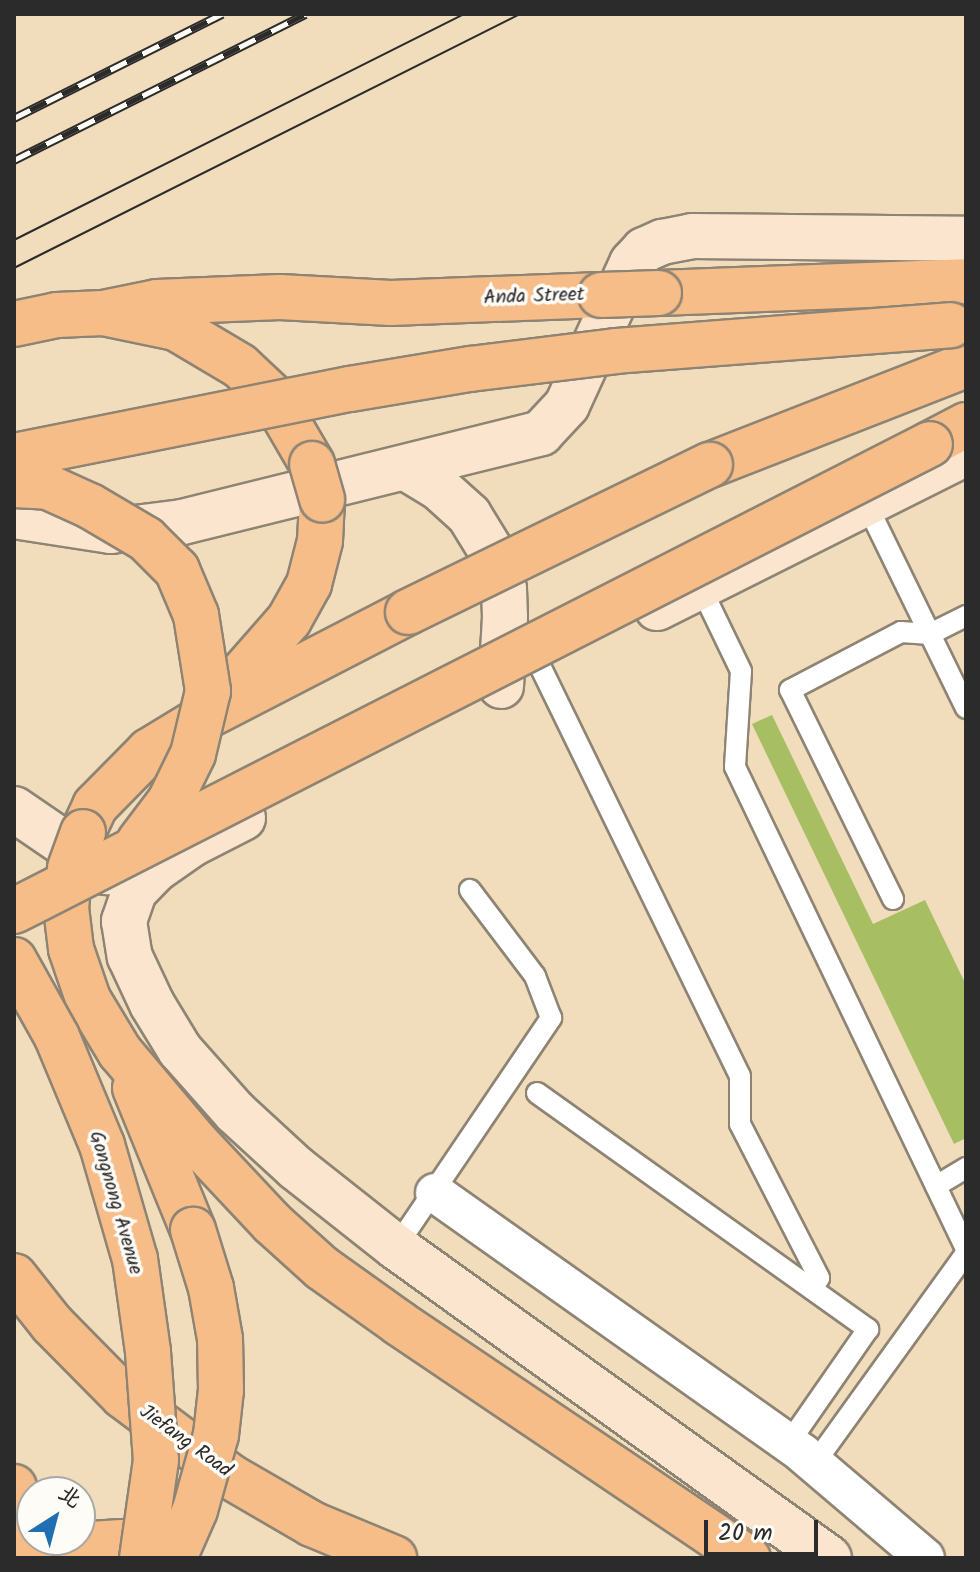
<!DOCTYPE html>
<meta charset="utf-8">
<style>
body{margin:0}
#map{position:relative;width:980px;height:1572px;overflow:hidden;background:#f1dcbc;font-family:Kalam,"LXGW WenKai TC",sans-serif}
div>[style]{position:absolute}
.green>*{inset:0;background:#a7be63}
.roads{filter:drop-shadow(2px 0 #8e8474) drop-shadow(-2px 0 #8e8474) drop-shadow(0 2px #8e8474) drop-shadow(0 -2px #8e8474)}
.lane>*{height:20px;margin:-10px;padding:0 10px;transform-origin:10px;border-radius:10px;background:#fff}
.street>*{height:38px;margin:-19px;padding:0 19px;transform-origin:19px;border-radius:19px;background:#fff}
.secondary>*{height:44px;margin:-22px;padding:0 22px;transform-origin:22px;border-radius:22px;background:#fce5cf}
.primary>*{height:44px;margin:-22px;padding:0 22px;transform-origin:22px;border-radius:22px;background:#f7bd88}
.tram>*{height:2px;margin:-1px;padding:0 1px;transform-origin:1px;border-radius:1px;background:#2b2b2b}
.rail>*{height:9px;margin-top:-4.5px;transform-origin:0;background:repeating-linear-gradient(90deg,#fdfcf7 0 18px,#2b2b2b 0 36px);box-sizing:border-box;border-block:2px solid #2b2b2b}
.bridges{filter:drop-shadow(2px 0 #8e8474) drop-shadow(-2px 0 #8e8474) drop-shadow(0 2px #8e8474) drop-shadow(0 -2px #8e8474)}
.primary-bridge>*{height:44px;margin:-22px;padding:0 22px;transform-origin:22px;border-radius:22px;background:#f7bd88}
span{translate:-50% -50%;white-space:nowrap;text-align:center;line-height:1.15;-webkit-text-stroke:7px #fdfcf7;paint-order:stroke}
.street-label{font-size:20px;color:#2b2b2b}
.frame{position:absolute;inset:0;border:16px solid #2b2b2b;pointer-events:none}
.north{position:absolute;left:16px;top:1476px;width:80px;height:80px;box-sizing:border-box;background:#fdfcf7;border:2px solid #a9a8a5;border-radius:50%;rotate:36deg;font-size:22px;font-weight:700;line-height:32px;text-align:center;color:#2b2b2b}
.north::after{content:'';display:block;margin:auto;width:28px;height:36px;background:#1f6fb2;clip-path:polygon(50% 0,100% 100%,50% 72%,0 100%)}
.scale{position:absolute;left:704px;top:1520px;width:114px;height:36px;box-sizing:border-box;border:4px solid #2b2b2b;border-top:0;padding-left:10px;font-size:24px;line-height:28px;white-space:nowrap;color:#2b2b2b;-webkit-text-stroke:6px #fdfcf7;paint-order:stroke}
</style>
<div id="map">
<div class="green">
<div style="clip-path:polygon(772px 715px,873px 924px,925px 900px,966px 985px,966px 1138px,954px 1144px,752px 724px)"></div>
</div>
<div class="roads">
<div class="lane">
<div style="left:866px;top:503px;width:228px;rotate:64deg"></div>
<div style="left:700px;top:586px;width:94px;rotate:64.2deg"></div>
<div style="left:741px;top:671px;width:96px;rotate:93.6deg"></div>
<div style="left:735px;top:767px;width:534px;rotate:64.39deg"></div>
<div style="left:540px;top:666px;width:456px;rotate:64deg"></div>
<div style="left:740px;top:1076px;width:48px;rotate:90deg"></div>
<div style="left:740px;top:1124px;width:173px;rotate:62.8deg"></div>
<div style="left:819px;top:1278px;width:13px;rotate:122deg"></div>
<div style="left:893px;top:899px;width:233px;rotate:-116.2deg"></div>
<div style="left:790px;top:690px;width:125px;rotate:-27.6deg"></div>
<div style="left:901px;top:632px;width:29px;rotate:4deg"></div>
<div style="left:930px;top:634px;width:40px;rotate:-26.6deg"></div>
<div style="left:537px;top:1093px;width:407px;rotate:35.5deg"></div>
<div style="left:868px;top:1329px;width:140px;rotate:124.8deg"></div>
<div style="left:936px;top:1186px;width:35px;rotate:-31deg"></div>
<div style="left:396px;top:1247px;width:277px;rotate:-55.9deg"></div>
<div style="left:551px;top:1018px;width:45px;rotate:-110.9deg"></div>
<div style="left:535px;top:976px;width:108px;rotate:-127.1deg"></div>
<div style="left:814px;top:1464px;width:260px;rotate:-54.2deg"></div>
</div>
<div class="street">
<div style="left:435px;top:1193px;width:451px;rotate:35.3deg"></div>
<div style="left:803px;top:1454px;width:160px;rotate:40.4deg"></div>
</div>
<div class="secondary">
<div style="left:406px;top:468px;width:37px;rotate:31deg"></div>
<div style="left:438px;top:487px;width:42px;rotate:42.1deg"></div>
<div style="left:469px;top:515px;width:52px;rotate:58.5deg"></div>
<div style="left:496px;top:559px;width:31px;rotate:75deg"></div>
<div style="left:504px;top:589px;width:28px;rotate:88deg"></div>
<div style="left:505px;top:617px;width:69px;rotate:93.3deg"></div>
<div style="left:14px;top:516px;width:98px;rotate:8.8deg"></div>
<div style="left:111px;top:531px;width:72px;rotate:-7.2deg"></div>
<div style="left:182px;top:522px;width:370px;rotate:-13.9deg"></div>
<div style="left:541px;top:433px;width:38px;rotate:-47deg"></div>
<div style="left:567px;top:405px;width:156px;rotate:-65.4deg"></div>
<div style="left:632px;top:263px;width:18px;rotate:-47deg"></div>
<div style="left:644px;top:250px;width:20px;rotate:-24deg"></div>
<div style="left:662px;top:242px;width:31px;rotate:-11deg"></div>
<div style="left:692px;top:236px;width:274px;rotate:0.6deg"></div>
<div style="left:657px;top:608px;width:346px;rotate:-26.6deg"></div>
<div style="left:14px;top:809px;width:112px;rotate:34.4deg"></div>
<div style="left:243px;top:818px;width:57px;rotate:153deg"></div>
<div style="left:192px;top:844px;width:45px;rotate:144.9deg"></div>
<div style="left:155px;top:870px;width:30px;rotate:134deg"></div>
<div style="left:134px;top:892px;width:31px;rotate:109deg"></div>
<div style="left:124px;top:921px;width:36px;rotate:81deg"></div>
<div style="left:130px;top:957px;width:52px;rotate:64.9deg"></div>
<div style="left:152px;top:1004px;width:54px;rotate:58.7deg"></div>
<div style="left:180px;top:1050px;width:83px;rotate:48.4deg"></div>
<div style="left:235px;top:1112px;width:83px;rotate:42.6deg"></div>
<div style="left:296px;top:1168px;width:127px;rotate:38.3deg"></div>
<div style="left:396px;top:1247px;width:533px;rotate:35.69deg"></div>
</div>
<div class="primary">
<div style="left:659px;top:293px;width:307px;rotate:-2.2deg"></div>
<div style="left:103px;top:313px;width:55px;rotate:-11.5deg"></div>
<div style="left:157px;top:302px;width:123px;rotate:-2.3deg"></div>
<div style="left:280px;top:297px;width:111px;rotate:3.1deg"></div>
<div style="left:391px;top:303px;width:210px;rotate:-2.2deg"></div>
<div style="left:14px;top:324px;width:44px;rotate:-11.8deg"></div>
<div style="left:57px;top:315px;width:46px;rotate:-2.5deg"></div>
<div style="left:103px;top:313px;width:75px;rotate:11.6deg"></div>
<div style="left:176px;top:328px;width:74px;rotate:30.7deg"></div>
<div style="left:240px;top:366px;width:45px;rotate:43.2deg"></div>
<div style="left:273px;top:397px;width:78px;rotate:59.8deg"></div>
<div style="left:930px;top:444px;width:41px;rotate:-27.8deg"></div>
<div style="left:710px;top:465px;width:275px;rotate:-21.3deg"></div>
<div style="left:218px;top:701px;width:108px;rotate:-48.8deg"></div>
<div style="left:289px;top:620px;width:41px;rotate:-60.9deg"></div>
<div style="left:309px;top:584px;width:44px;rotate:-75.7deg"></div>
<div style="left:320px;top:541px;width:41px;rotate:-87.2deg"></div>
<div style="left:83px;top:832px;width:29px;rotate:-65deg"></div>
<div style="left:95px;top:806px;width:77px;rotate:-45.5deg"></div>
<div style="left:149px;top:751px;width:63px;rotate:-31.4deg"></div>
<div style="left:203px;top:718px;width:231px;rotate:-27.3deg"></div>
<div style="left:70px;top:868px;width:40px;rotate:95.7deg"></div>
<div style="left:66px;top:908px;width:41px;rotate:83deg"></div>
<div style="left:71px;top:949px;width:53px;rotate:71.2deg"></div>
<div style="left:88px;top:999px;width:62px;rotate:58.9deg"></div>
<div style="left:120px;top:1052px;width:119px;rotate:49.8deg"></div>
<div style="left:197px;top:1143px;width:110px;rotate:46.8deg"></div>
<div style="left:272px;top:1223px;width:67px;rotate:42deg"></div>
<div style="left:322px;top:1268px;width:95px;rotate:35.5deg"></div>
<div style="left:399px;top:1323px;width:421px;rotate:34deg"></div>
<div style="left:135px;top:1088px;width:153px;rotate:67.8deg"></div>
<div style="left:14px;top:1276px;width:61px;rotate:51.6deg"></div>
<div style="left:52px;top:1324px;width:101px;rotate:45.4deg"></div>
<div style="left:123px;top:1396px;width:135px;rotate:36.9deg"></div>
<div style="left:231px;top:1477px;width:94px;rotate:30.1deg"></div>
<div style="left:312px;top:1524px;width:89px;rotate:22.5deg"></div>
<div style="left:14px;top:1540px;width:31px;rotate:13deg"></div>
<div style="left:44px;top:1547px;width:78px;rotate:-3.7deg"></div>
</div>
</div>
<div class="tram">
<div style="left:14px;top:240px;width:504px;rotate:-26.67deg"></div>
<div style="left:14px;top:268px;width:566px;rotate:-26.66deg"></div>
</div>
<div class="rail">
<div style="left:14px;top:118px;width:233px;rotate:-26.6deg"></div>
<div style="left:14px;top:160px;width:326px;rotate:-26.6deg"></div>
</div>
<div class="bridges">
<div class="primary-bridge">
<div style="left:601px;top:295px;width:58px;rotate:-2deg"></div>
<div style="left:14px;top:456px;width:343px;rotate:-11.3deg"></div>
<div style="left:350px;top:389px;width:122px;rotate:-9.5deg"></div>
<div style="left:470px;top:369px;width:147px;rotate:-7deg"></div>
<div style="left:616px;top:351px;width:336px;rotate:-4.4deg"></div>
<div style="left:312px;top:464px;width:37px;rotate:74deg"></div>
<div style="left:14px;top:485px;width:34px;rotate:3deg"></div>
<div style="left:48px;top:487px;width:46px;rotate:24.3deg"></div>
<div style="left:90px;top:506px;width:65px;rotate:30.5deg"></div>
<div style="left:146px;top:539px;width:44px;rotate:45deg"></div>
<div style="left:177px;top:570px;width:49px;rotate:67.1deg"></div>
<div style="left:196px;top:615px;width:77px;rotate:81deg"></div>
<div style="left:208px;top:691px;width:65px;rotate:103.4deg"></div>
<div style="left:193px;top:754px;width:52px;rotate:116.1deg"></div>
<div style="left:170px;top:801px;width:51px;rotate:127.1deg"></div>
<div style="left:408px;top:612px;width:336px;rotate:-26deg"></div>
<div style="left:70px;top:868px;width:38px;rotate:-70deg"></div>
<div style="left:14px;top:911px;width:1028px;rotate:-27.01deg"></div>
<div style="left:14px;top:960px;width:88px;rotate:60.8deg"></div>
<div style="left:57px;top:1037px;width:117px;rotate:67.4deg"></div>
<div style="left:102px;top:1145px;width:119px;rotate:73.9deg"></div>
<div style="left:135px;top:1259px;width:94px;rotate:82deg"></div>
<div style="left:148px;top:1352px;width:108px;rotate:85.8deg"></div>
<div style="left:156px;top:1460px;width:99px;rotate:98.1deg"></div>
<div style="left:14px;top:1487px;width:73px;rotate:76.5deg"></div>
<div style="left:174px;top:1558px;width:52px;rotate:-66.4deg"></div>
<div style="left:195px;top:1510px;width:78px;rotate:-74.4deg"></div>
<div style="left:216px;top:1435px;width:45px;rotate:-83.7deg"></div>
<div style="left:221px;top:1390px;width:51px;rotate:-91.1deg"></div>
<div style="left:220px;top:1339px;width:52px;rotate:-100deg"></div>
<div style="left:211px;top:1288px;width:61px;rotate:-107.2deg"></div>
</div>
</div>
<div class="street-label">
<span style="left:534px;top:297px;rotate:-2deg">Anda Street</span>
<span style="left:115px;top:1203px;rotate:74deg">Gongnong Avenue</span>
<span style="left:185px;top:1442px;rotate:36deg">Jiefang Road</span>
</div>
<div class="frame"></div>
<div class="north">北</div>
<div class="scale">20 m</div>
</div>
